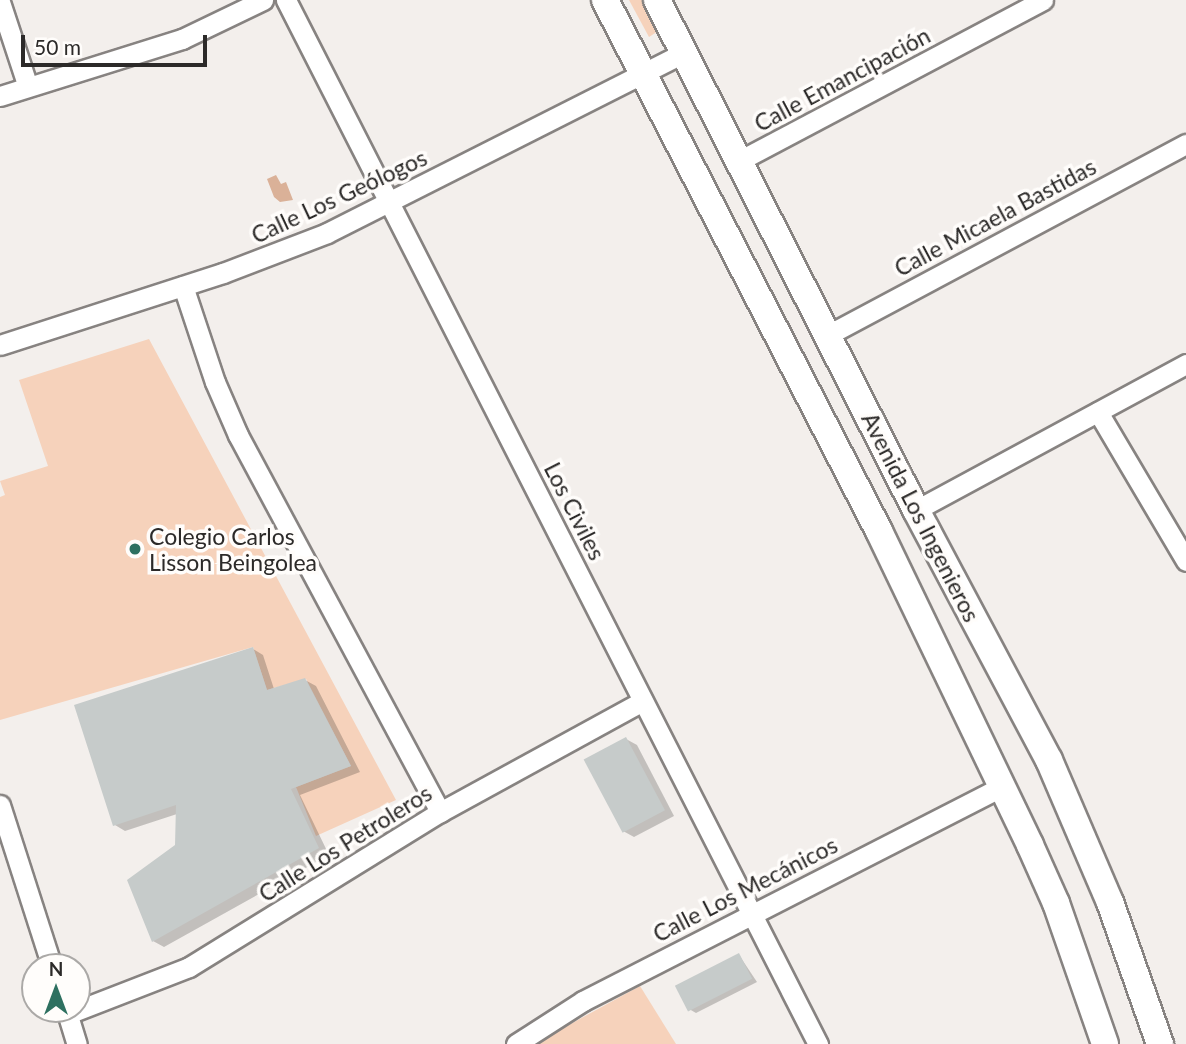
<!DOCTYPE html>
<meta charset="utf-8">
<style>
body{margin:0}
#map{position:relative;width:1186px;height:1044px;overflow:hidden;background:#f3efec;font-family:Lato,sans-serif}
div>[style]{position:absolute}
.green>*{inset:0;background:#f6d2bb}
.water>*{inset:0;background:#dab198}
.shadow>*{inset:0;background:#0003}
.building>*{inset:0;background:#c6cbca;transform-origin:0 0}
.roads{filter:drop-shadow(2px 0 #878381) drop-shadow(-2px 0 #878381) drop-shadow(0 2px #878381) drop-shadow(0 -2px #878381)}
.street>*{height:19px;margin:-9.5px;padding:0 9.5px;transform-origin:9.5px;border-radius:9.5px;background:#fff}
.secondary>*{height:26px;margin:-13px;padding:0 13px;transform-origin:13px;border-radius:13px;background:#fff}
.dots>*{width:19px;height:19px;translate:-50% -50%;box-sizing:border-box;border:4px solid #fffdfb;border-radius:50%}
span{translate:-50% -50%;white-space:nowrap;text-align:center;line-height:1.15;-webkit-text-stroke:7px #fffdfb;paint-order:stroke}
.street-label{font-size:23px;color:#2c2a29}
.poi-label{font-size:23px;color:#2c2a29}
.left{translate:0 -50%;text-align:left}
.north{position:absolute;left:21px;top:953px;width:70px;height:70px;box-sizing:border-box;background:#fffdfb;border:2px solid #aba9a7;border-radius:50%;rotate:0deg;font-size:19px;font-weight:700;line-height:28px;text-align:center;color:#2c2a29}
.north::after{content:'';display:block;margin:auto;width:24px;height:32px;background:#2e7060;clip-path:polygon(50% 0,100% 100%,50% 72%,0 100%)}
.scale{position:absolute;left:21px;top:35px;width:186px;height:32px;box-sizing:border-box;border:4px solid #2c2a29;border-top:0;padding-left:9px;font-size:21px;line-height:24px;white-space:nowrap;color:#2c2a29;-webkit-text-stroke:5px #fffdfb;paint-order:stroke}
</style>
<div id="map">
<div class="green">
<div style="clip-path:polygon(629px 0,653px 0,666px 26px,649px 37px)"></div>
<div style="clip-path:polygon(149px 339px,396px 800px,316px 836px,296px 787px,351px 766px,306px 679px,267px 690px,253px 647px,0 720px,0 497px,5px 495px,0 481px,48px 466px,19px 380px)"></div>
<div style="clip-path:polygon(640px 986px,676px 1044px,535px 1044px,545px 1038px)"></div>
</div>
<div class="water">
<div style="clip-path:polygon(276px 175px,281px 184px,286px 182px,293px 200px,280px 202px,274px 197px,267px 179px)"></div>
</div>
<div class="shadow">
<div style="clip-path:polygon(253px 649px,263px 655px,274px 689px,305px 680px,316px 686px,360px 772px,300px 795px,329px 855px,164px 947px,153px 941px,176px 846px,177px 814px,125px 831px,115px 825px)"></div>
<div style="clip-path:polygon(626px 739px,637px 745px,674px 816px,634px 837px,623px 831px)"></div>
<div style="clip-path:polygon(739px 955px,757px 982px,696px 1013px,689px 1009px)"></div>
</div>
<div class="building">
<div style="clip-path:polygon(253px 647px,267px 690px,305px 678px,351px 766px,291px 789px,319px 848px,152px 942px,127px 880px,175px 845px,176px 805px,113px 826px,74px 705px)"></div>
<div style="left:626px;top:737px;width:83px;height:48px;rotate:62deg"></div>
<div style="left:739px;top:953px;width:29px;height:72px;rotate:63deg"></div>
</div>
<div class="roads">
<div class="street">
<div style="left:286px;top:0;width:1172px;rotate:63deg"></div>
<div style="left:0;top:2px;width:89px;rotate:71.8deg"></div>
<div style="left:0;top:96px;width:191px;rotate:-17.4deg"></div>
<div style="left:182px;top:39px;width:90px;rotate:-25.7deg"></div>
<div style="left:739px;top:161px;width:344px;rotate:-27.9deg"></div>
<div style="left:183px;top:286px;width:101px;rotate:71.6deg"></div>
<div style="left:215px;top:382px;width:58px;rotate:66.5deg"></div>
<div style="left:238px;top:435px;width:428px;rotate:61.8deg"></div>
<div style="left:828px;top:335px;width:406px;rotate:-28.1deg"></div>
<div style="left:0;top:345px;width:234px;rotate:-17.9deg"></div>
<div style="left:223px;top:273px;width:111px;rotate:-21deg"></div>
<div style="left:327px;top:233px;width:399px;rotate:-26.8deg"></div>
<div style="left:1098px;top:412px;width:173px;rotate:59.4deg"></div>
<div style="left:916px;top:510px;width:307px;rotate:-28.4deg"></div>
<div style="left:0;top:805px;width:170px;rotate:72.2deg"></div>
<div style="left:66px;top:1009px;width:37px;rotate:73deg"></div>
<div style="left:68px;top:1014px;width:130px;rotate:-21.2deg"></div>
<div style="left:189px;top:967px;width:295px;rotate:-31.7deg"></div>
<div style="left:440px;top:812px;width:231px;rotate:-28.7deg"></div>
<div style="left:516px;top:1044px;width:80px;rotate:-32.7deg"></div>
<div style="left:583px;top:1001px;width:470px;rotate:-27.1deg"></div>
</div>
<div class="secondary">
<div style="left:605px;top:0;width:598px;rotate:62.71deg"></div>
<div style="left:879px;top:531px;width:348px;rotate:64.3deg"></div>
<div style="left:1030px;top:845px;width:64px;rotate:65.9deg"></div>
<div style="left:1056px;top:903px;width:149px;rotate:70.8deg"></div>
<div style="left:657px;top:0;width:572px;rotate:63.08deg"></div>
<div style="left:916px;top:510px;width:283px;rotate:62deg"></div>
<div style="left:1049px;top:760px;width:155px;rotate:66.8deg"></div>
<div style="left:1110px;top:902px;width:151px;rotate:70.6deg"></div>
</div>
</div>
<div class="dots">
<div style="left:135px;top:549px;background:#2e7060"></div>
</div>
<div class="street-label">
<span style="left:842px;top:79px;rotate:-28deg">Calle Emancipación</span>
<span style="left:339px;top:196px;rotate:-25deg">Calle Los Geólogos</span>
<span style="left:995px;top:217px;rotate:-28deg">Calle Micaela Bastidas</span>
<span style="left:575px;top:511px;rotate:63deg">Los Civiles</span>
<span style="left:921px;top:517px;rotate:63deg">Avenida Los Ingenieros</span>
<span style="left:345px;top:843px;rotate:-32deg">Calle Los Petroleros</span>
<span style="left:745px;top:889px;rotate:-27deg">Calle Los Mecánicos</span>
</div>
<div class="poi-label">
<span class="left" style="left:149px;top:549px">Colegio Carlos<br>Lisson Beingolea</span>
</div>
<div class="north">N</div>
<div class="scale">50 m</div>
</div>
